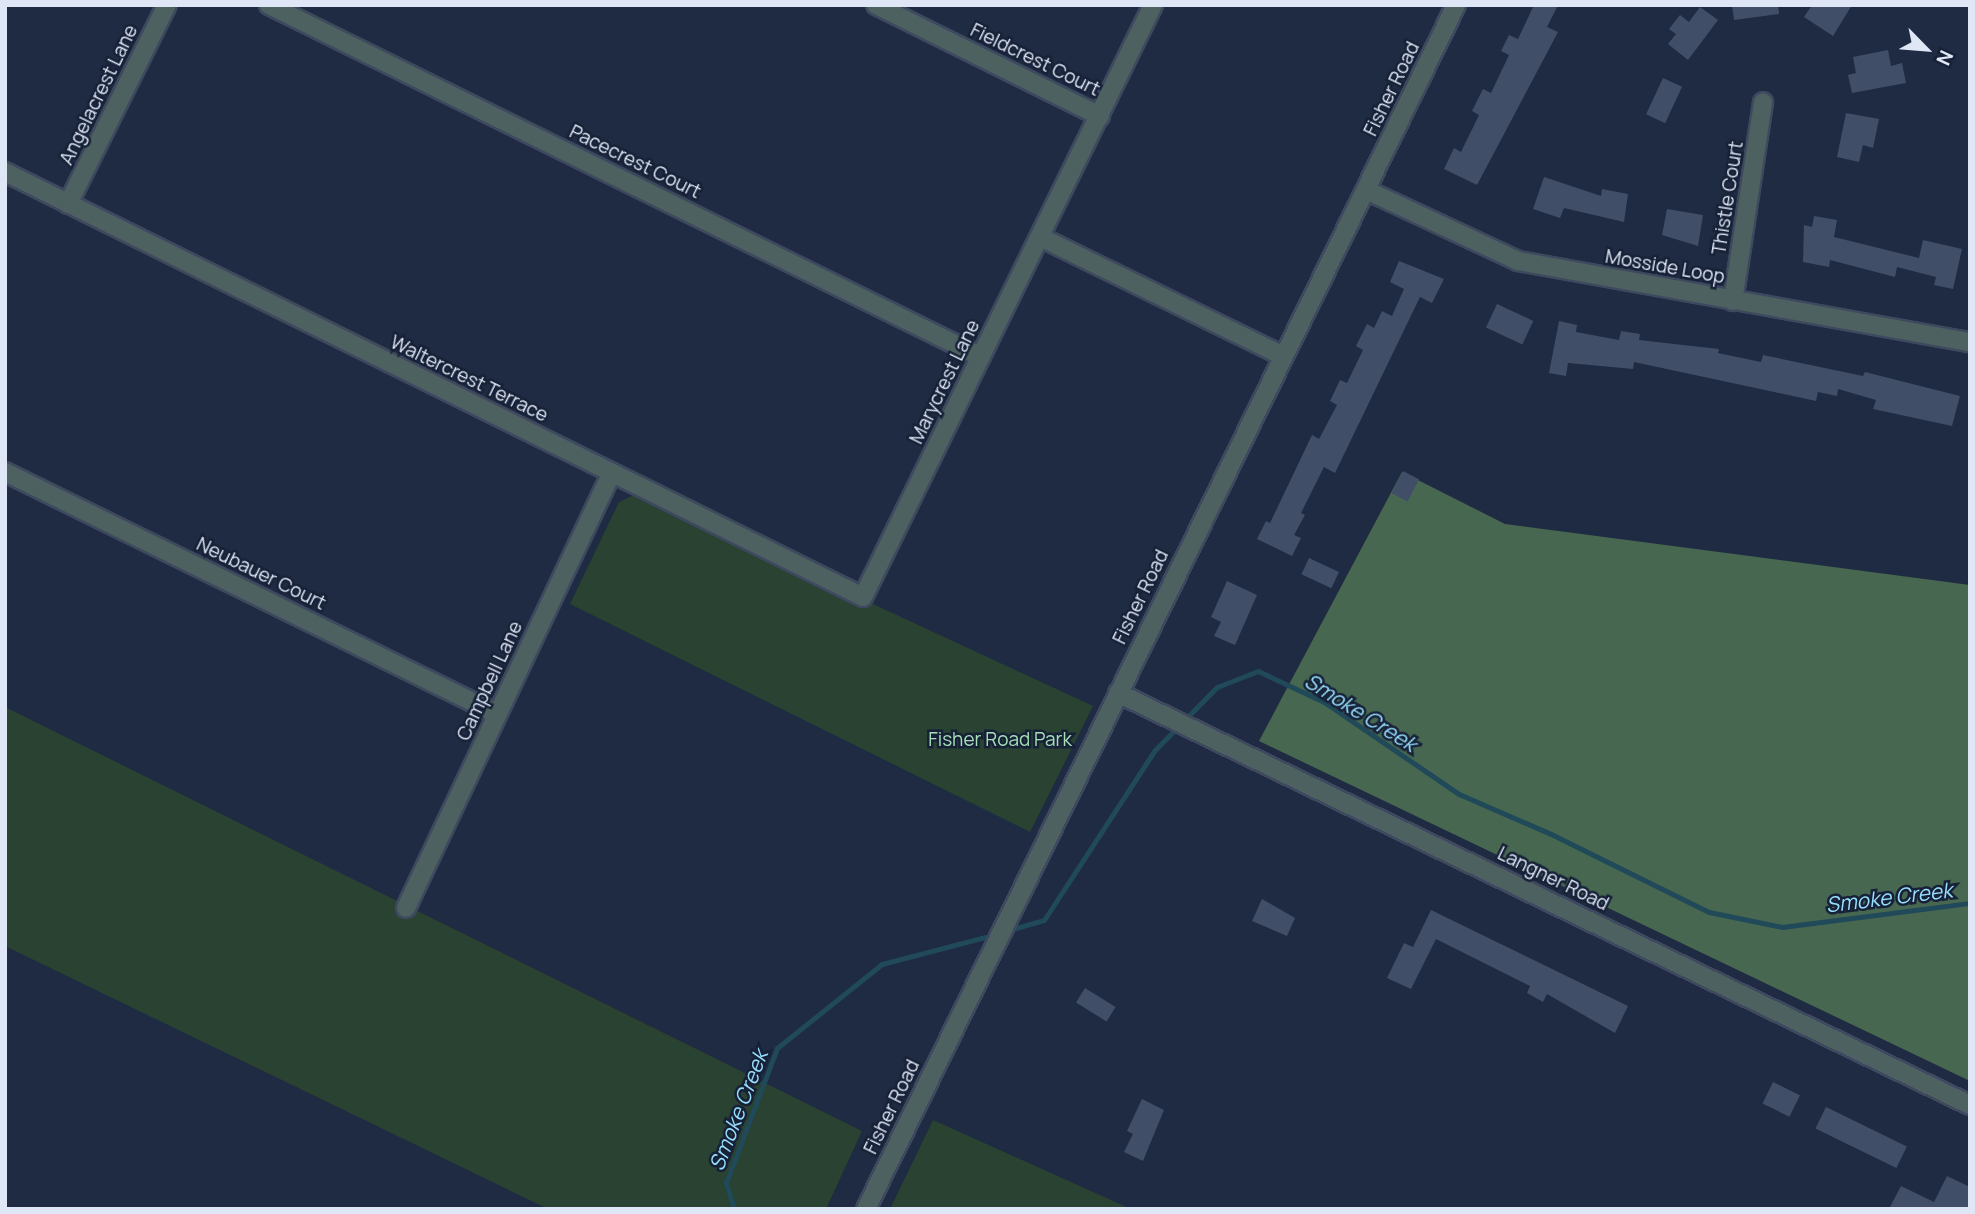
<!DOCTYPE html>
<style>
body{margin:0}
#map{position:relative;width:1975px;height:1214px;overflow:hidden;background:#1f2b42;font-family:Manrope,sans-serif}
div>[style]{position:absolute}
.green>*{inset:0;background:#294231}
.forest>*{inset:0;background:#476750}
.stream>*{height:5px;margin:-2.5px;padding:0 2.5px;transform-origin:2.5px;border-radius:2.5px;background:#204959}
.building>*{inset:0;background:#404e67;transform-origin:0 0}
.roads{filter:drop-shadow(2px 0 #3e495f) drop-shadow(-2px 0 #3e495f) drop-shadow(0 2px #3e495f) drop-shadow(0 -2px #3e495f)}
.minor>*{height:18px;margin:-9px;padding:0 9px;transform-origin:9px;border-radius:9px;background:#4d6160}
span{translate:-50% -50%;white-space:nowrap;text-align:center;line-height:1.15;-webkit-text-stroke:5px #162137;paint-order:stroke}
.street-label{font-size:19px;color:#dfe7f6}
.park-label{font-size:19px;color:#a6dfb5}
.water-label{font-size:21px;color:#97defc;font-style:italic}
.frame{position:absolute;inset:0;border:7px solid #dfe7f6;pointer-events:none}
.north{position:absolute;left:1891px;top:14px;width:70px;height:70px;-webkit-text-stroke:5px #162137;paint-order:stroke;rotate:115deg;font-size:19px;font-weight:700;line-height:28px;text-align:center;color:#dfe7f6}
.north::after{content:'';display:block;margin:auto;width:24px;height:32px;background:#dfe7f6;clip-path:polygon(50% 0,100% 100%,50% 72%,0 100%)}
</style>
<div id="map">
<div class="green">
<div style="clip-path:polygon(636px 494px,1093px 706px,1030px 832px,570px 604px,619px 502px)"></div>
<div style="clip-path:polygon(5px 707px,862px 1131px,826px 1209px,548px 1209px,5px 946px)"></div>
<div style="clip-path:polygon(933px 1120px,1131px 1209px,890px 1209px)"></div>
</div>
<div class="forest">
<div style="clip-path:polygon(1402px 472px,1505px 524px,1970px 585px,1970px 1081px,1259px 741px)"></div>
</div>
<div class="stream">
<div style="left:1009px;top:930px;width:36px;rotate:-16deg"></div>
<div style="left:1044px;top:920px;width:202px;rotate:-56.9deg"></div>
<div style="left:1154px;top:751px;width:90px;rotate:-45.5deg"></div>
<div style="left:1217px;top:687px;width:44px;rotate:-21.3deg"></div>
<div style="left:1258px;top:671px;width:73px;rotate:25.2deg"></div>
<div style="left:1324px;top:702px;width:163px;rotate:34.3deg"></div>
<div style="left:1459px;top:794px;width:100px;rotate:23.5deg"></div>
<div style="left:1551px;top:834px;width:176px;rotate:26.3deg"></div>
<div style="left:1709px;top:912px;width:75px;rotate:11.6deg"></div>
<div style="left:1782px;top:927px;width:190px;rotate:-7.3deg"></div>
<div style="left:734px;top:1209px;width:27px;rotate:-107deg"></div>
<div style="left:726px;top:1183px;width:144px;rotate:-69.3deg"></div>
<div style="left:777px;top:1048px;width:134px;rotate:-38.7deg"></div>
<div style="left:882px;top:964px;width:118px;rotate:-14.7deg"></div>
</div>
<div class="building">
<div style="clip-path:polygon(1534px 5px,1558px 5px,1547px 27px,1558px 32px,1477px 185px,1444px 169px,1454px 148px,1461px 152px,1479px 115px,1472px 111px,1483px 89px,1491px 93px,1509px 55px,1501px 51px,1509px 35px,1518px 39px)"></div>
<div style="clip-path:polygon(1732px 5px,1778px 5px,1779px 14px,1734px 20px)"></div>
<div style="clip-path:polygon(1812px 5px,1852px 5px,1833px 36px,1804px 17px)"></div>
<div style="clip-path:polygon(1700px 7px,1718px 20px,1688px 60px,1668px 44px,1676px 34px,1669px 29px,1680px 15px,1689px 22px)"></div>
<div style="clip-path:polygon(1888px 50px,1891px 66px,1902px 63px,1906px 83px,1852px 93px,1848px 75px,1856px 73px,1853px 57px)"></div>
<div style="left:1663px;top:78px;width:21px;height:40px;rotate:25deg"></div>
<div style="clip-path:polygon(1846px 113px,1879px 119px,1873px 148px,1863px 145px,1859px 162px,1837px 157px)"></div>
<div style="clip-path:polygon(1544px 177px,1601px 196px,1602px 189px,1628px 194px,1624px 222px,1564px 208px,1560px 218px,1533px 209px)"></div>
<div style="clip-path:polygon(1667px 209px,1703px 215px,1698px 246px,1662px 235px)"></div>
<div style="clip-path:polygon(1814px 216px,1837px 220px,1834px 237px,1919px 258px,1923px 240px,1962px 249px,1953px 289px,1934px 285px,1936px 277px,1897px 267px,1895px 277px,1830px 260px,1829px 267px,1803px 262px,1804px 225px,1812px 227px)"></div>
<div style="clip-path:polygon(1399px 261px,1444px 279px,1432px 303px,1420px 297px,1335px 473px,1324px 467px,1301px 513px,1305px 515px,1294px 535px,1301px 538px,1292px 556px,1257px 539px,1266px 521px,1270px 523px,1312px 435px,1319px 439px,1337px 405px,1330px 401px,1340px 380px,1347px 383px,1363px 350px,1356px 346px,1367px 324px,1374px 328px,1382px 311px,1392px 316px,1404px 289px,1390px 282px)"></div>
<div style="left:1497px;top:304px;width:40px;height:26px;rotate:25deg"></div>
<div style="clip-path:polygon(1559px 321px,1577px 325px,1576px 332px,1619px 340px,1621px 331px,1640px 334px,1639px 340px,1719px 349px,1718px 353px,1761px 362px,1763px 355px,1863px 376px,1865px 372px,1960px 396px,1952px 426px,1873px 409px,1876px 400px,1838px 389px,1837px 396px,1818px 392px,1816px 401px,1634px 362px,1633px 369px,1568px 363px,1566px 376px,1549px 373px)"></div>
<div style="left:1403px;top:471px;width:18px;height:25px;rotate:27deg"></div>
<div style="left:1309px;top:558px;width:33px;height:18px;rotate:25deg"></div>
<div style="clip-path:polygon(1227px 581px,1257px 595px,1235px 645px,1214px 636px,1221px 622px,1211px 617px)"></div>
<div style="clip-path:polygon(1262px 899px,1295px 918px,1287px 936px,1252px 921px)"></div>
<div style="clip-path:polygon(1431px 910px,1628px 1006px,1615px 1033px,1547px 994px,1543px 1002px,1527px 993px,1530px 986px,1436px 939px,1411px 989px,1387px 978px,1404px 943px,1413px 947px)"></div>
<div style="left:1085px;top:988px;width:36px;height:17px;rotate:32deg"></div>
<div style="left:1773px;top:1082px;width:30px;height:24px;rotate:26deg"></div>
<div style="clip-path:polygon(1142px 1099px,1164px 1110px,1143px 1161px,1124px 1152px,1133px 1134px,1127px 1131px)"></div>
<div style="left:1826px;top:1107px;width:90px;height:24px;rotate:26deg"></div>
<div style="clip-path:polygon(1947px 1176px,1970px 1187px,1970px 1209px,1889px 1209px,1901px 1186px,1934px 1202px)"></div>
</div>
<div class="roads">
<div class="minor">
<div style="left:269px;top:5px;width:794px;rotate:26.31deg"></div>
<div style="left:876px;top:5px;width:250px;rotate:26.4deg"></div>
<div style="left:5px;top:172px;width:957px;rotate:26.35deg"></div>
<div style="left:863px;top:597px;width:659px;rotate:-63.9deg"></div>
<div style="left:1366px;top:190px;width:168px;rotate:25deg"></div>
<div style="left:1518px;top:261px;width:459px;rotate:10.2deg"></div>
<div style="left:68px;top:204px;width:222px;rotate:-63.6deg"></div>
<div style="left:1040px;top:237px;width:271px;rotate:26.1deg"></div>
<div style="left:1733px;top:301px;width:201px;rotate:-81.4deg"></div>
<div style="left:5px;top:472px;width:548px;rotate:26.19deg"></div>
<div style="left:1118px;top:693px;width:946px;rotate:25.81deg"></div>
<div style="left:406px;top:908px;width:481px;rotate:-64.7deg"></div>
<div style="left:866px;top:1209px;width:1341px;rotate:-63.89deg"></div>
</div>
</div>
<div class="street-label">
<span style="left:1035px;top:60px;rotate:26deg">Fieldcrest Court</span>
<span style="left:1392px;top:89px;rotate:-64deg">Fisher Road</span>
<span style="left:99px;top:95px;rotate:-64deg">Angelacrest Lane</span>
<span style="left:635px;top:162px;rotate:26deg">Pacecrest Court</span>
<span style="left:1728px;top:198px;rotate:-81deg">Thistle Court</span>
<span style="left:1665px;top:267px;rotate:10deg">Mosside Loop</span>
<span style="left:469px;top:379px;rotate:26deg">Waltercrest Terrace</span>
<span style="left:945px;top:382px;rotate:-64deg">Marycrest Lane</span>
<span style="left:261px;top:574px;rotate:26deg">Neubauer Court</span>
<span style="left:1141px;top:597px;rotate:-64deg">Fisher Road</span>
<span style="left:490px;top:681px;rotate:-65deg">Campbell Lane</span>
<span style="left:1553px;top:879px;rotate:26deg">Langner Road</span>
<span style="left:892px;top:1107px;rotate:-64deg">Fisher Road</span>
</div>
<div class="park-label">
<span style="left:1000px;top:740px">Fisher Road Park</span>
</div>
<div class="water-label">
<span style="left:1361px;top:712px;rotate:32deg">Smoke Creek</span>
<span style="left:1889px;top:897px;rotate:-7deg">Smoke Creek</span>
<span style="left:738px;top:1110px;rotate:-69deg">Smoke Creek</span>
</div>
<div class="frame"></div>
<div class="north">N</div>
</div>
